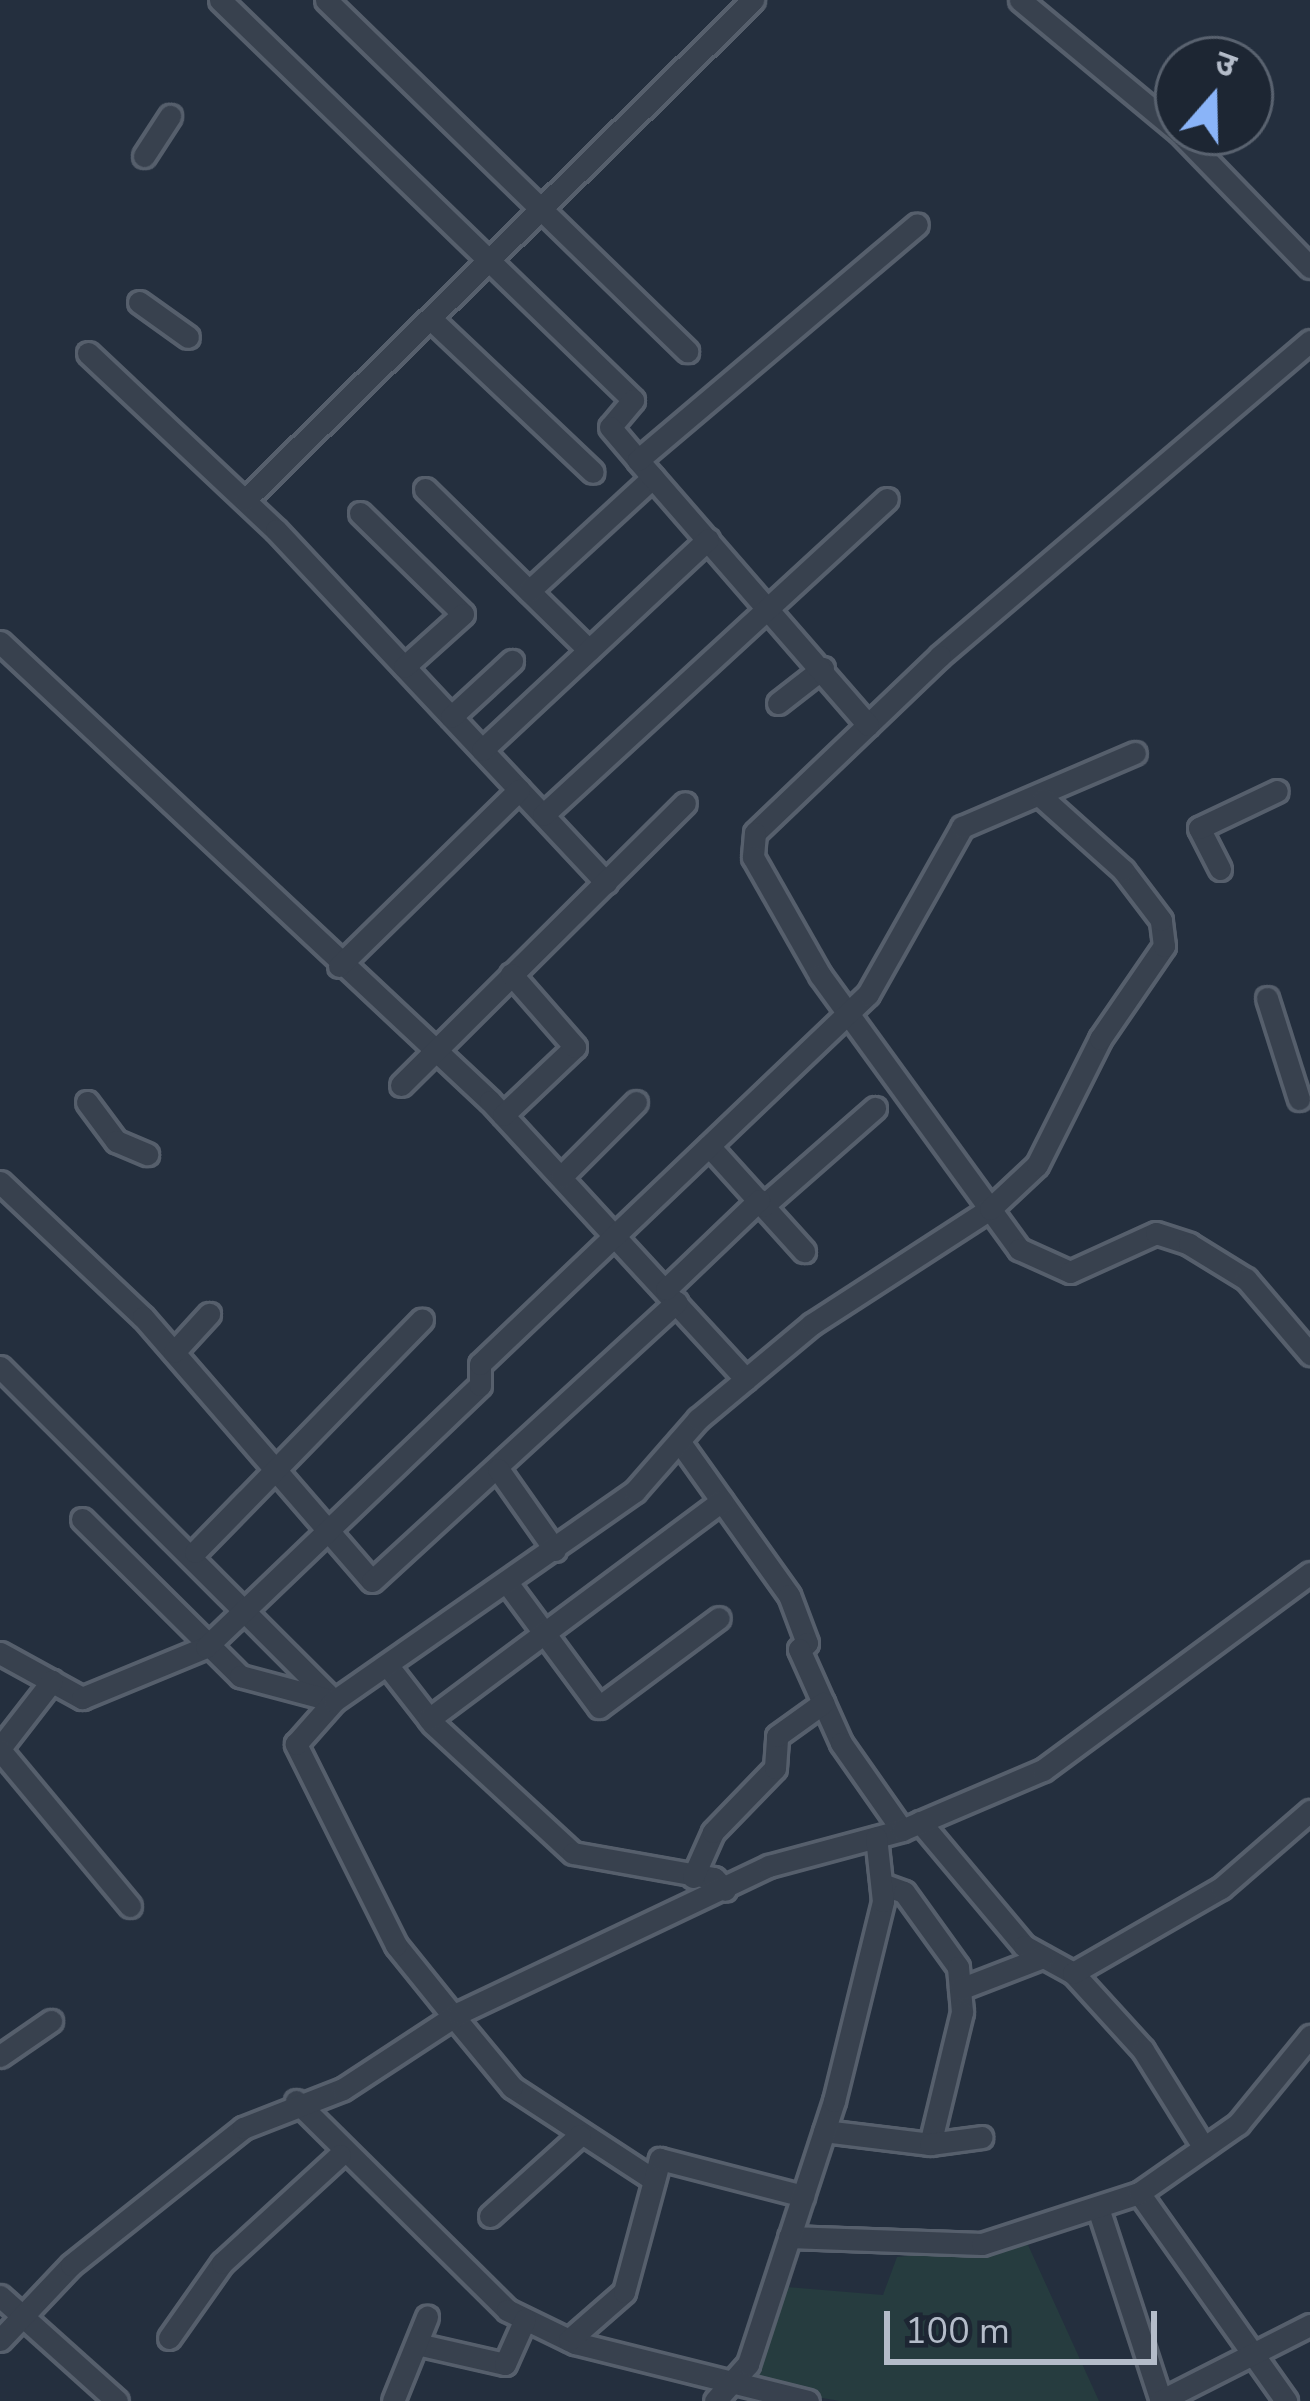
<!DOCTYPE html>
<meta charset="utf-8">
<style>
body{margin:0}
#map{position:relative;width:1310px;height:2401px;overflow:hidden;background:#242f3e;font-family:"Nunito Sans","Noto Sans Devanagari",sans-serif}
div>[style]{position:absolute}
.green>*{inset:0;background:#263c3f}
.roads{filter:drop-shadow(3px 0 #565f6c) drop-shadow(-3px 0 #565f6c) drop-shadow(0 3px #565f6c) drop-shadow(0 -3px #565f6c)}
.minor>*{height:21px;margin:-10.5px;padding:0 10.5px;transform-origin:10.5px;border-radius:10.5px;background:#38414e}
span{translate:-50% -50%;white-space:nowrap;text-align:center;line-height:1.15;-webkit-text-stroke:9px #1d2633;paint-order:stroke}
.north{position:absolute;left:1154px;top:36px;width:120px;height:120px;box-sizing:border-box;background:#1d2633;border:3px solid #59626f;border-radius:50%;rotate:20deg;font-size:33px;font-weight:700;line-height:48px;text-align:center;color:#b4bcc9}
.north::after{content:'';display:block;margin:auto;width:42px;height:54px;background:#8ab4f8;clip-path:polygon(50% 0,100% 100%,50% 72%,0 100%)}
.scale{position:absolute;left:884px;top:2311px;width:273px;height:54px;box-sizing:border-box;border:6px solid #b4bcc9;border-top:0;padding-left:15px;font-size:36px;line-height:42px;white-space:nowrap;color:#b4bcc9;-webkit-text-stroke:9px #1d2633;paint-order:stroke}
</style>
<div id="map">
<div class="green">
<div style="clip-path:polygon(1028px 2245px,1099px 2401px,840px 2401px,740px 2384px,787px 2287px,883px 2295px,897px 2257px)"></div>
</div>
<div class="roads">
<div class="minor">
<div style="left:220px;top:0;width:575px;rotate:44.08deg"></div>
<div style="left:633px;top:400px;width:35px;rotate:130deg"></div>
<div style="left:610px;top:427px;width:43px;rotate:49.7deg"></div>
<div style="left:326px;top:0;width:504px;rotate:44.2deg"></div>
<div style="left:1020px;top:0;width:205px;rotate:39.7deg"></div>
<div style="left:1179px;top:132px;width:188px;rotate:45.9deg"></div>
<div style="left:144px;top:156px;width:48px;rotate:-57deg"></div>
<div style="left:139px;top:302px;width:60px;rotate:35.5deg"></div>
<div style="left:432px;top:320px;width:221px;rotate:43.4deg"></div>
<div style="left:1310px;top:341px;width:486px;rotate:139.6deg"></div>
<div style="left:940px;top:656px;width:256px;rotate:136.3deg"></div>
<div style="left:755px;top:833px;width:24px;rotate:95deg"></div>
<div style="left:753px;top:857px;width:136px;rotate:60.4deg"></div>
<div style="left:820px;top:975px;width:339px;rotate:54deg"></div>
<div style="left:1019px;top:1249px;width:56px;rotate:24.3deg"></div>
<div style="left:1070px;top:1272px;width:94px;rotate:-24.4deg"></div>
<div style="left:1156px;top:1233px;width:35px;rotate:18deg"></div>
<div style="left:1189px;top:1244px;width:67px;rotate:31.6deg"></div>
<div style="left:1246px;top:1279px;width:99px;rotate:49.5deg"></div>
<div style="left:88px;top:353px;width:258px;rotate:43.3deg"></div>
<div style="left:276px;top:530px;width:483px;rotate:46.9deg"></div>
<div style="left:425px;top:489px;width:230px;rotate:44.5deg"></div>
<div style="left:245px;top:500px;width:713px;rotate:-44.55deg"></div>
<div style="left:360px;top:513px;width:144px;rotate:44.4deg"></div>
<div style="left:463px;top:614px;width:79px;rotate:138.1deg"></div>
<div style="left:529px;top:591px;width:168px;rotate:-42.6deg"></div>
<div style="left:0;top:642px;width:671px;rotate:43.13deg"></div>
<div style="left:490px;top:1101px;width:378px;rotate:47.4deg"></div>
<div style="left:778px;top:703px;width:57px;rotate:-37.9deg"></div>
<div style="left:451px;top:717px;width:83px;rotate:-42.6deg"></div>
<div style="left:868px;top:725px;width:351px;rotate:-131deg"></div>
<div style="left:638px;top:460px;width:365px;rotate:-40.2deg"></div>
<div style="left:482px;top:750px;width:309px;rotate:-43deg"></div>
<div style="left:543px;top:815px;width:467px;rotate:-42.6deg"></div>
<div style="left:1220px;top:869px;width:46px;rotate:-117.1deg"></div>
<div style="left:1199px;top:828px;width:86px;rotate:-25.4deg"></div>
<div style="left:339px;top:966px;width:252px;rotate:-44.4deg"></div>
<div style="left:1267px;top:998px;width:106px;rotate:72.4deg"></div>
<div style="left:401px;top:1085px;width:400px;rotate:-44.8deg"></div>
<div style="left:87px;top:1102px;width:49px;rotate:53.4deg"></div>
<div style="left:116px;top:1141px;width:34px;rotate:23deg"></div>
<div style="left:503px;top:1115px;width:99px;rotate:-43.4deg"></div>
<div style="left:575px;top:1047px;width:97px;rotate:-131.2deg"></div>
<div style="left:709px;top:1146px;width:142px;rotate:47.9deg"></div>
<div style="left:561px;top:1177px;width:106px;rotate:-45deg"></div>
<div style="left:0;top:1182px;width:197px;rotate:43.4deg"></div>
<div style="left:143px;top:1317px;width:349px;rotate:49.1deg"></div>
<div style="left:372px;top:1581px;width:413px;rotate:-42.5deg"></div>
<div style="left:763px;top:1206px;width:149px;rotate:-41.2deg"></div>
<div style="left:666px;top:1289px;width:129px;rotate:-43.7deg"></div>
<div style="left:174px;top:1352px;width:52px;rotate:-47.4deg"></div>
<div style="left:0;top:1367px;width:472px;rotate:45deg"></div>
<div style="left:679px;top:1441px;width:189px;rotate:54.5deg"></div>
<div style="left:789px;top:1595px;width:51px;rotate:69.4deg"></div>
<div style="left:807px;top:1643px;width:10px;rotate:143deg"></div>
<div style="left:799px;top:1649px;width:103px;rotate:65.9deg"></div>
<div style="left:841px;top:1743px;width:106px;rotate:55deg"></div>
<div style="left:498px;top:1469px;width:99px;rotate:54.9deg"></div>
<div style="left:82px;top:1519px;width:223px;rotate:44.8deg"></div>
<div style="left:240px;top:1676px;width:97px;rotate:14.9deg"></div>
<div style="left:195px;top:1552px;width:325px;rotate:-45.7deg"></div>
<div style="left:508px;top:1584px;width:153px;rotate:53.5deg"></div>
<div style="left:599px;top:1707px;width:149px;rotate:-36.6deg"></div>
<div style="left:0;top:1653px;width:94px;rotate:28.8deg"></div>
<div style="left:82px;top:1698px;width:134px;rotate:-22.4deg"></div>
<div style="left:206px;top:1647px;width:379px;rotate:-43.7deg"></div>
<div style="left:480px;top:1385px;width:21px;rotate:-90deg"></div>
<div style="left:480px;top:1364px;width:536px;rotate:-43.64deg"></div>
<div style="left:868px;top:994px;width:192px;rotate:-60.6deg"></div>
<div style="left:962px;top:827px;width:188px;rotate:-23.2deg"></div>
<div style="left:391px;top:1670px;width:68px;rotate:52.1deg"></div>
<div style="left:433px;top:1724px;width:190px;rotate:42.7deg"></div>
<div style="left:573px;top:1853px;width:143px;rotate:10.1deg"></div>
<div style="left:714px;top:1878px;width:16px;rotate:47deg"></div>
<div style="left:429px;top:1719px;width:365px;rotate:-36.7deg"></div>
<div style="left:0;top:1748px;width:85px;rotate:-52.2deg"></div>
<div style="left:0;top:1750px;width:203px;rotate:50.2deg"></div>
<div style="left:920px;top:1822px;width:162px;rotate:50deg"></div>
<div style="left:1024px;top:1946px;width:56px;rotate:28.9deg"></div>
<div style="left:1073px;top:1973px;width:104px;rotate:47.7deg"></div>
<div style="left:1143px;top:2050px;width:115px;rotate:58.1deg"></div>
<div style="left:693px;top:1877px;width:49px;rotate:-66deg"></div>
<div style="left:713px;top:1832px;width:89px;rotate:-45.9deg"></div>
<div style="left:775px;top:1768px;width:32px;rotate:-86deg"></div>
<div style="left:777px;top:1736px;width:57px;rotate:-35.7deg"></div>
<div style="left:882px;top:1884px;width:23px;rotate:20deg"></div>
<div style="left:904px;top:1892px;width:92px;rotate:54.2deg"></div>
<div style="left:958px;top:1967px;width:45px;rotate:84.9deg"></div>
<div style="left:962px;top:2012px;width:136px;rotate:103.6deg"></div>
<div style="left:1073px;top:1973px;width:171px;rotate:-29.9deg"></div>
<div style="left:1221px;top:1888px;width:118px;rotate:-40.9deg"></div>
<div style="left:960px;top:1989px;width:89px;rotate:-21.1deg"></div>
<div style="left:0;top:2056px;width:62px;rotate:-34.5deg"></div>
<div style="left:296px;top:2101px;width:297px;rotate:44.7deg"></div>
<div style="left:507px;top:2310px;width:76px;rotate:25.9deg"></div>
<div style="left:575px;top:2343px;width:240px;rotate:14deg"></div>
<div style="left:824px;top:2131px;width:107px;rotate:7deg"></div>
<div style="left:930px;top:2144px;width:52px;rotate:-7.7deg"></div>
<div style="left:654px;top:2180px;width:170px;rotate:-146.8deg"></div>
<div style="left:512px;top:2087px;width:91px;rotate:-129.6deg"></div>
<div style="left:454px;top:2017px;width:92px;rotate:-128.9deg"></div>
<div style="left:396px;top:1945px;width:225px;rotate:-116.5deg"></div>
<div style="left:296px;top:1744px;width:57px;rotate:-48.5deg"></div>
<div style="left:334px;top:1701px;width:367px;rotate:-34.9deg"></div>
<div style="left:635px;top:1491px;width:96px;rotate:-48.8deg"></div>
<div style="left:698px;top:1419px;width:148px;rotate:-39.8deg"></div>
<div style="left:812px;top:1324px;width:212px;rotate:-32.9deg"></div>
<div style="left:990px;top:1209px;width:64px;rotate:-43.1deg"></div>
<div style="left:1037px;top:1165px;width:141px;rotate:-63.4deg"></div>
<div style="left:1100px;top:1039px;width:113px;rotate:-55.5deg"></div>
<div style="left:1164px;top:946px;width:26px;rotate:-97deg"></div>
<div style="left:1161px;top:920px;width:63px;rotate:-127.2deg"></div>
<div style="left:1123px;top:870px;width:106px;rotate:-138.1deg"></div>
<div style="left:1139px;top:2193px;width:255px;rotate:54.7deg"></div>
<div style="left:1098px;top:2208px;width:203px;rotate:71.9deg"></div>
<div style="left:490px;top:2216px;width:121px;rotate:-42deg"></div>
<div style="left:789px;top:2237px;width:193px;rotate:2.1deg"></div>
<div style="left:982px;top:2244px;width:165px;rotate:-18deg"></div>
<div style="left:1139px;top:2193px;width:121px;rotate:-34.9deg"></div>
<div style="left:1238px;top:2124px;width:114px;rotate:-50.7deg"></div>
<div style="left:0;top:2296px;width:157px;rotate:41.9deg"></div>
<div style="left:169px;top:2338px;width:92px;rotate:-54.8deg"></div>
<div style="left:222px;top:2263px;width:160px;rotate:-42.5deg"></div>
<div style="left:0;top:2340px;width:103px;rotate:-46.6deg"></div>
<div style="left:71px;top:2265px;width:220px;rotate:-38.5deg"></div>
<div style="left:243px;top:2128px;width:107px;rotate:-21.3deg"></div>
<div style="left:343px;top:2089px;width:139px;rotate:-33.2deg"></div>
<div style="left:459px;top:2013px;width:343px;rotate:-25.4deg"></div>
<div style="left:769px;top:1866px;width:138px;rotate:-15.1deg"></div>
<div style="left:902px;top:1830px;width:153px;rotate:-23.1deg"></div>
<div style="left:1043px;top:1770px;width:332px;rotate:-36.4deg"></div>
<div style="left:569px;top:2340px;width:73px;rotate:-41.1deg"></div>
<div style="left:624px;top:2292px;width:138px;rotate:-74.9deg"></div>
<div style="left:660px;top:2159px;width:148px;rotate:14.5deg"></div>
<div style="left:417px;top:2344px;width:90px;rotate:12.8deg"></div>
<div style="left:505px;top:2364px;width:49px;rotate:-66deg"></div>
<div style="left:393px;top:2401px;width:91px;rotate:-68deg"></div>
<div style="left:715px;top:2401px;width:50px;rotate:-48.3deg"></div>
<div style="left:748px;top:2364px;width:277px;rotate:-71.9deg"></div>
<div style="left:834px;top:2101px;width:206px;rotate:-76.2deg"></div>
<div style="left:883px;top:1901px;width:64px;rotate:-96.2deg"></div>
<div style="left:1160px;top:2401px;width:168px;rotate:-26.9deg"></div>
</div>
</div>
<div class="north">उ</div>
<div class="scale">100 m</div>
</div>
